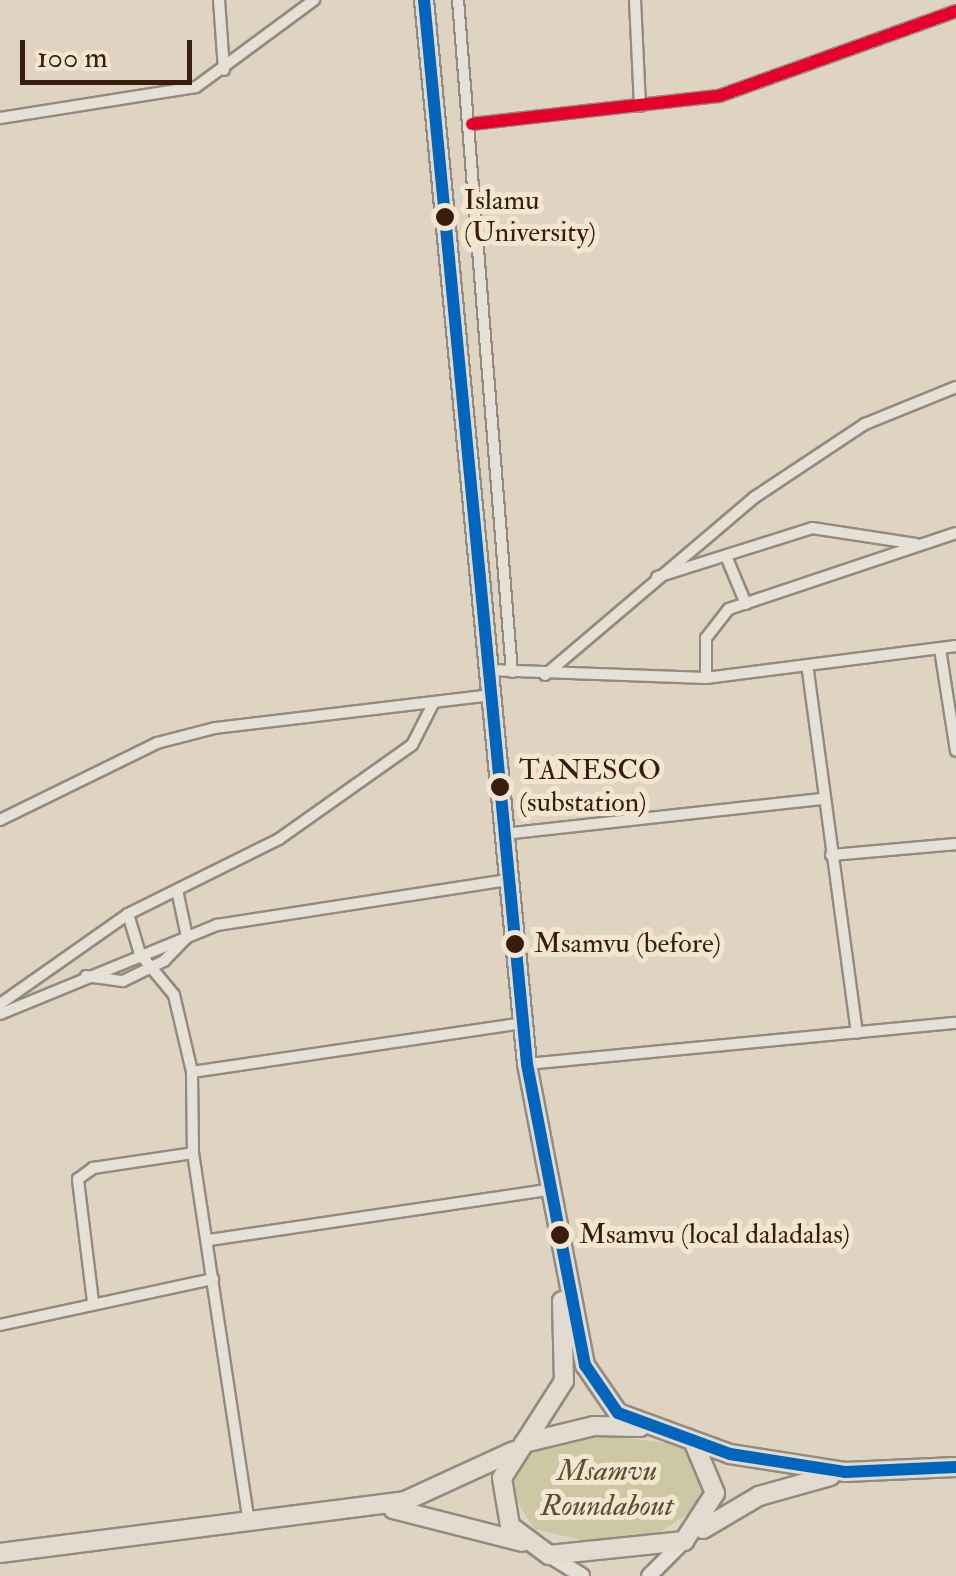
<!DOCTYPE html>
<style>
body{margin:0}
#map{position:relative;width:956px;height:1576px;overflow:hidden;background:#dfd4c2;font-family:"IM FELL Double Pica",serif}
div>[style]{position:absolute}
.green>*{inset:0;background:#cdc7a3}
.roads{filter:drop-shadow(2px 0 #948a7e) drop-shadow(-2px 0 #948a7e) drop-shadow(0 2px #948a7e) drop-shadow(0 -2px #948a7e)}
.minor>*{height:10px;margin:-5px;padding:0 5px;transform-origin:5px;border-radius:5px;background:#e6e1d7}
.secondary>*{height:14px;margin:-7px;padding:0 7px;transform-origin:7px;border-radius:7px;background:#e6e1d7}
.trunk>*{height:18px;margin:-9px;padding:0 9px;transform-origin:9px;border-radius:9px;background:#e2dbd0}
.bus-1>*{height:12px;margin:-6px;padding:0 6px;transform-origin:6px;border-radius:6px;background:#0065bd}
.bus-2>*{height:12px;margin:-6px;padding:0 6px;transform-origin:6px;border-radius:6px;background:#e4002b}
.dots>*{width:28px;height:28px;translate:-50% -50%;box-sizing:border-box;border:5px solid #f2e6d0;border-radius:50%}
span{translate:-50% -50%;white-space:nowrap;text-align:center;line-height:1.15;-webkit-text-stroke:10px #f2e6d0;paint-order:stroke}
.bus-label{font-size:28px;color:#381d0f}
.left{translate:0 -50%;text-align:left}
.park-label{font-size:30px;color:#604d34;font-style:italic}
.scale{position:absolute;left:20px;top:40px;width:172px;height:45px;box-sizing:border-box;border:5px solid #381d0f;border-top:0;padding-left:12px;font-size:30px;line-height:35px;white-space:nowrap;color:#381d0f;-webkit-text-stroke:8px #f2e6d0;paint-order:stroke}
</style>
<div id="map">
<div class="green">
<div style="clip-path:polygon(597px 1434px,682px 1445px,705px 1481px,700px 1506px,654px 1536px,595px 1543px,534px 1529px,508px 1487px,521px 1460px,545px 1444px)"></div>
</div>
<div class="roads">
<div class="minor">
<div style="left:219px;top:0;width:70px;rotate:85.9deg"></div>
<div style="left:458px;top:0;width:674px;rotate:85.41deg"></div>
<div style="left:635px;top:0;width:106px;rotate:87.3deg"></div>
<div style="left:0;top:118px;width:198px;rotate:-9deg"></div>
<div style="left:196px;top:87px;width:147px;rotate:-36.4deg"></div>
<div style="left:472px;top:124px;width:249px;rotate:-6.5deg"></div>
<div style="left:719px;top:96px;width:252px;rotate:-19.7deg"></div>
<div style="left:726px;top:556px;width:52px;rotate:67.4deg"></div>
<div style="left:657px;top:577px;width:163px;rotate:-17.5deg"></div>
<div style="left:812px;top:528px;width:105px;rotate:8.7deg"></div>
<div style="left:940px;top:649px;width:103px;rotate:81.1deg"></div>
<div style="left:489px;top:670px;width:217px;rotate:2.1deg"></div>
<div style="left:706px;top:678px;width:252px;rotate:-7.3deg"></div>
<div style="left:808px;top:671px;width:365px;rotate:82.3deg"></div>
<div style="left:545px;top:675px;width:275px;rotate:-40.3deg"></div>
<div style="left:755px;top:497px;width:132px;rotate:-33.6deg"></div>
<div style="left:865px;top:424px;width:98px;rotate:-22.1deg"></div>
<div style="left:706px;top:678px;width:40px;rotate:-90deg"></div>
<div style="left:706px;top:638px;width:37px;rotate:-52deg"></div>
<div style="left:729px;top:609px;width:239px;rotate:-18.5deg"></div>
<div style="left:0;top:820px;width:175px;rotate:-26.1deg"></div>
<div style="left:157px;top:743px;width:60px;rotate:-14.5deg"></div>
<div style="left:215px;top:728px;width:278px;rotate:-6.8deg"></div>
<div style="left:504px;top:834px;width:319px;rotate:-6.3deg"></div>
<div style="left:831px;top:855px;width:125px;rotate:-5deg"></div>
<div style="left:128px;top:914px;width:42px;rotate:73.3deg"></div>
<div style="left:140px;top:954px;width:53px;rotate:50.3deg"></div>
<div style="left:174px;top:995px;width:79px;rotate:76.8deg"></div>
<div style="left:192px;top:1072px;width:81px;rotate:89.3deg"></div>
<div style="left:193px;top:1153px;width:366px;rotate:81.4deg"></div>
<div style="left:86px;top:976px;width:37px;rotate:8deg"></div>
<div style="left:123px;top:981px;width:46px;rotate:-26deg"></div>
<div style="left:164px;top:961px;width:33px;rotate:-46deg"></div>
<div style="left:187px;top:937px;width:48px;rotate:-102deg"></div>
<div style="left:0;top:1004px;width:156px;rotate:-35.1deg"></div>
<div style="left:128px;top:914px;width:169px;rotate:-26.4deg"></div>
<div style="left:279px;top:839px;width:163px;rotate:-35.3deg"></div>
<div style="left:412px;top:745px;width:48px;rotate:-62.9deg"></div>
<div style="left:0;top:1014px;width:235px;rotate:-22.3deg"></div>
<div style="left:217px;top:925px;width:294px;rotate:-8.8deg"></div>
<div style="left:527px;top:1064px;width:431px;rotate:-5.5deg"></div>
<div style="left:192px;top:1072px;width:336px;rotate:-8.4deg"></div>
<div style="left:209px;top:1240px;width:342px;rotate:-8.4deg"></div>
<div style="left:93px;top:1302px;width:124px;rotate:-97deg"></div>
<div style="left:78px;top:1179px;width:19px;rotate:-36deg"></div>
<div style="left:93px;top:1168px;width:101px;rotate:-8.5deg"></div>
<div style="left:0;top:1325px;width:218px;rotate:-12.2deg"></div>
</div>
<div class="secondary">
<div style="left:549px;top:1555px;width:39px;rotate:32deg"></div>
<div style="left:649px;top:1576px;width:49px;rotate:-45deg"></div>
</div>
<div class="trunk">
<div style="left:424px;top:0;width:1069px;rotate:84.47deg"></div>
<div style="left:527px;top:1064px;width:307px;rotate:79.1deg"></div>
<div style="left:585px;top:1365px;width:58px;rotate:55.5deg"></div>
<div style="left:618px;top:1413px;width:119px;rotate:20.1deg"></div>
<div style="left:730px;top:1454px;width:116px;rotate:8.9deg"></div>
<div style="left:845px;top:1472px;width:111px;rotate:-2.6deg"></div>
<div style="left:562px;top:1301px;width:80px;rotate:88.6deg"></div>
<div style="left:564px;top:1381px;width:115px;rotate:122.6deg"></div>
<div style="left:502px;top:1478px;width:49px;rotate:80.5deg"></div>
<div style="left:510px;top:1526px;width:49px;rotate:36.6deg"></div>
<div style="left:549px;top:1555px;width:136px;rotate:-5.9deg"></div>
<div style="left:684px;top:1541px;width:57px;rotate:-57.1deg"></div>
<div style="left:715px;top:1493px;width:54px;rotate:-112.8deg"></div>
<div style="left:524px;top:1443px;width:72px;rotate:-13.7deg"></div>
<div style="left:594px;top:1426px;width:46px;rotate:1.2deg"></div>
<div style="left:393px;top:1509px;width:133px;rotate:14.3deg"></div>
<div style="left:703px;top:1529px;width:65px;rotate:-30.5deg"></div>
<div style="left:759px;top:1496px;width:74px;rotate:-15.7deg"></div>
<div style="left:0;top:1553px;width:408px;rotate:-7.3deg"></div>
<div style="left:405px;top:1501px;width:120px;rotate:-24.6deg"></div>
</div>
</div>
<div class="bus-1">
<div style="left:424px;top:0;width:1069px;rotate:84.47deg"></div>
<div style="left:527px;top:1064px;width:307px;rotate:79.1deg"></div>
<div style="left:585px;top:1365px;width:58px;rotate:55.5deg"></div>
<div style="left:618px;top:1413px;width:119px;rotate:20.1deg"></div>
<div style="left:730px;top:1454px;width:116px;rotate:8.9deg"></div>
<div style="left:845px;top:1472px;width:111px;rotate:-2.6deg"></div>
</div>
<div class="bus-2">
<div style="left:472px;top:124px;width:249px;rotate:-6.5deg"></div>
<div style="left:719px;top:96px;width:252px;rotate:-19.7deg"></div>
</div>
<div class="dots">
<div style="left:445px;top:217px;background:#381d0f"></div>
<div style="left:500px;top:787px;background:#381d0f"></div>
<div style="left:515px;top:944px;background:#381d0f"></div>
<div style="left:560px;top:1235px;background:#381d0f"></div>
</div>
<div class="bus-label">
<span class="left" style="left:464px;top:217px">Islamu<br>(University)</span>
<span class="left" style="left:519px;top:787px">TANESCO<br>(substation)</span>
<span class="left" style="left:534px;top:944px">Msamvu (before)</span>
<span class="left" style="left:579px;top:1235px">Msamvu (local daladalas)</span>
</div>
<div class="park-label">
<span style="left:607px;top:1488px">Msamvu<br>Roundabout</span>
</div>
<div class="scale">100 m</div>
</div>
